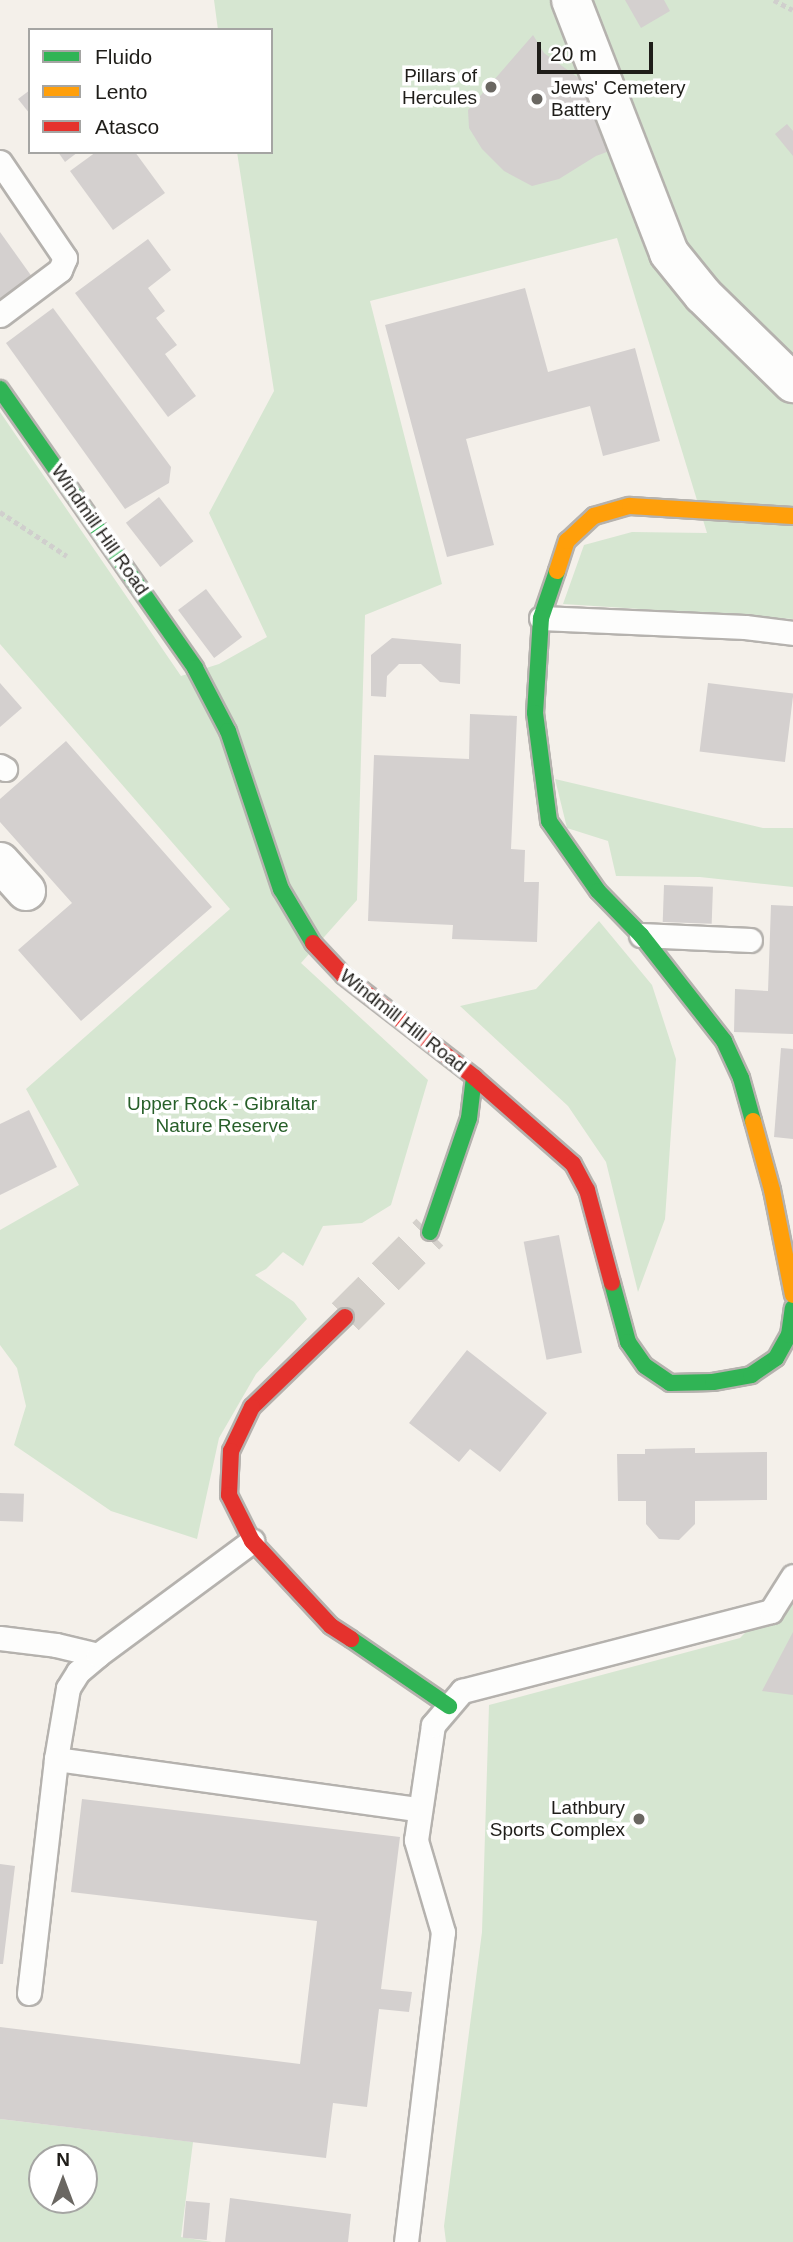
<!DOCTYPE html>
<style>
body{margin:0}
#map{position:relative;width:793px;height:2242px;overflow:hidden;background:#f4f0ea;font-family:Arial,sans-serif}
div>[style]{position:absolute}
.green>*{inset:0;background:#d6e6d1}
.building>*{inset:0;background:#d4d0cf;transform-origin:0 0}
.secondary-tunnel>*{height:38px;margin-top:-19px;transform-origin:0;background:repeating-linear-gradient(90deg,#d4d0cb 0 38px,transparent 0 57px)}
.path>*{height:4.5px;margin-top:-2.25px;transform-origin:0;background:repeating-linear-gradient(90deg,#d0cfcd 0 5px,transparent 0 8.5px)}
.roads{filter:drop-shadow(2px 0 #b5b2ae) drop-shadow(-2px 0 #b5b2ae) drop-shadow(0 2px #b5b2ae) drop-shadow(0 -2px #b5b2ae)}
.lane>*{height:23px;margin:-11.5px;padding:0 11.5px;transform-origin:11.5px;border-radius:11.5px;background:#fdfdfc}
.street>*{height:38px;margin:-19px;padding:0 19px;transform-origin:19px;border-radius:19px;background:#fdfdfc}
.fast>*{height:16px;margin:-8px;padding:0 8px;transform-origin:8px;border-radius:8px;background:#30b455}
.slow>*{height:16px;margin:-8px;padding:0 8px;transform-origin:8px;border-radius:8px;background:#ff9f0a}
.jam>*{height:16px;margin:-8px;padding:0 8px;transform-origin:8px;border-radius:8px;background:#e5322d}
.dots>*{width:19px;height:19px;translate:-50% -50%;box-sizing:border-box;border:4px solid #fff;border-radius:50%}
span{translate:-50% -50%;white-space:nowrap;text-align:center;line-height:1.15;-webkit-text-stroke:7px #fff;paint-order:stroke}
.poi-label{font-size:19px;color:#1f1d19}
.right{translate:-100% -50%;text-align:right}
.left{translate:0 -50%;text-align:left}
.street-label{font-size:19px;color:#1f1d19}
.park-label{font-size:19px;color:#275f29}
.legend{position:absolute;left:28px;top:28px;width:245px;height:126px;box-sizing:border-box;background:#fff;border:2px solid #a5a5a3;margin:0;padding:9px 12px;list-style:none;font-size:21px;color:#1f1d19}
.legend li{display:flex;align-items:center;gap:14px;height:35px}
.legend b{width:35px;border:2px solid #a5a5a3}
.north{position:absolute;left:28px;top:2144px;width:70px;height:70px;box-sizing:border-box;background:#fff;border:2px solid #a5a5a3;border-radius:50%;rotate:0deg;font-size:19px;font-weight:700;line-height:28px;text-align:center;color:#1f1d19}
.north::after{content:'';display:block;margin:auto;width:24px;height:32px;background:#6a6762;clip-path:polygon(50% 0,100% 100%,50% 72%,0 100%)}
.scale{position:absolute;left:537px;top:42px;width:116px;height:32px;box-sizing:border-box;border:4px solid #1f1d19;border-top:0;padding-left:9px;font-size:21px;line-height:24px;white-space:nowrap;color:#1f1d19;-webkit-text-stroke:5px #fff;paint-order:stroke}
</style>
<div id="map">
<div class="green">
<div style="clip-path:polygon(214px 0,793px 0,793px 619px,563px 604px,584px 545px,632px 532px,707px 533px,617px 238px,370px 301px,442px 584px,365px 615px,357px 900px,301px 963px,428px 1080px,391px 1205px,362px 1223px,323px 1226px,303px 1266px,283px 1252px,266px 1269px,255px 1275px,294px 1302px,307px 1319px,256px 1374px,219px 1438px,197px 1539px,111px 1511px,14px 1445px,26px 1406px,17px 1368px,0 1345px,0 1230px,79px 1185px,26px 1089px,230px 909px,0 644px,0 412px,181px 676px,219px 664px,267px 637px,209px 513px,274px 391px,237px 152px,271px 152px,271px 30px,218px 30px)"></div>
<div style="clip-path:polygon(555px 779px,763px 828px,793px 828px,793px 887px,700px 877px,616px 876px,608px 841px,567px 828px)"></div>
<div style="clip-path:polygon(599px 921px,652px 985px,676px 1059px,665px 1219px,638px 1292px,606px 1162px,568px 1106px,460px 1006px,536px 989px)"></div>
<div style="clip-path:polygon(793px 1584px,793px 2242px,446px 2242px,444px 2226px,482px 1932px,489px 1705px,740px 1638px)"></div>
<div style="clip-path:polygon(evenodd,0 2119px,193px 2142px,181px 2237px,212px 2242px,0 2242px,0 2119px,42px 2158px,84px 2158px,84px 2200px,42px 2200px,42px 2158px)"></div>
</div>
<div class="building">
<div style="clip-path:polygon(625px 0,664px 0,670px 11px,641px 28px)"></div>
<div style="clip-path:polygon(533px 35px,544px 53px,594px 89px,615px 149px,596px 156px,559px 179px,532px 186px,504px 171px,482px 149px,469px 128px,468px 110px)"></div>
<div style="clip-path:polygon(30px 90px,30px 114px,18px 99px)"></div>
<div style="clip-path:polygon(787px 124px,793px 131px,793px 156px,775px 134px)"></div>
<div style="clip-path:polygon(58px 152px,78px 152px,65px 162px)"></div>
<div style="clip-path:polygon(96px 152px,135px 152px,165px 193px,113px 230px,70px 171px)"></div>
<div style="clip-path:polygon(0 232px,35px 281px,0 305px)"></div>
<div style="clip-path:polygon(148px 239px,171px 270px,148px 288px,165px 311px,156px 318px,177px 345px,165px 354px,196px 396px,168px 417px,75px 293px)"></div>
<div style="clip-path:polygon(525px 288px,548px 372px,635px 348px,660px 441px,603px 456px,590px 406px,466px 439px,494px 545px,447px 557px,385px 325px)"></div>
<div style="clip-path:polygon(53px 308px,171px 467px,169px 483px,125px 509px,6px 343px)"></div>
<div style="left:159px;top:497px;width:56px;height:42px;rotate:52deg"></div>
<div style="left:206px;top:589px;width:60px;height:35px;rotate:53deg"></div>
<div style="clip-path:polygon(392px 638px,461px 644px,460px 684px,440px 682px,421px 664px,399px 664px,387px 676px,386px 697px,371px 696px,371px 655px)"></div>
<div style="clip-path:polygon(0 683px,22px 708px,0 727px)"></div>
<div style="left:708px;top:683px;width:86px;height:69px;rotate:7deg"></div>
<div style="clip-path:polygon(470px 714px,517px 716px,511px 849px,525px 850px,524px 882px,539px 882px,537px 942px,452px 939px,453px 925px,368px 921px,374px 755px,469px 759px)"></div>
<div style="clip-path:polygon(66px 741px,212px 907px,81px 1021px,18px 950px,72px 903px,0 822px,0 799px)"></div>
<div style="left:664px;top:885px;width:49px;height:37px;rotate:2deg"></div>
<div style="clip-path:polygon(771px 905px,793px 906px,793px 1034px,734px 1032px,735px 989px,768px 991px)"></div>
<div style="clip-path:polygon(781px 1048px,793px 1049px,793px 1139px,774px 1137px)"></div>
<div style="clip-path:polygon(29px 1110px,57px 1167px,0 1195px,0 1124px)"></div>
<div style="left:559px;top:1235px;width:120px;height:36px;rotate:79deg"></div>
<div style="clip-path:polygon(467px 1350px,547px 1413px,500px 1472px,470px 1449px,459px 1462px,409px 1423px)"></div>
<div style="clip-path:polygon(695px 1448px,695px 1453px,767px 1452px,767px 1500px,695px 1501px,695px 1524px,679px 1540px,659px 1539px,646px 1524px,646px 1501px,618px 1501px,617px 1454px,645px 1454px,645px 1449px)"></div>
<div style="left:0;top:1493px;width:24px;height:28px;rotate:2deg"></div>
<div style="clip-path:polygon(793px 1632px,793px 1695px,762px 1691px)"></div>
<div style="clip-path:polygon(82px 1799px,400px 1837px,381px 1989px,412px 1992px,409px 2012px,379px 2009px,367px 2107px,333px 2103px,326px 2158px,0 2119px,0 2027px,300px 2064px,317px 1921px,71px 1892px)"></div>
<div style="clip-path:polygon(0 1864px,15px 1866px,3px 1964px,0 1964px)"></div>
<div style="clip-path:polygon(230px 2198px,351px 2214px,348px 2242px,225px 2242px)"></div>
<div style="left:186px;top:2201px;width:24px;height:37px;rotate:5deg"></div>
</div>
<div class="secondary-tunnel">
<div style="left:345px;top:1317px;width:120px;rotate:-45deg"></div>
</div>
<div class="path">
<div style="left:774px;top:0;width:21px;rotate:28deg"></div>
<div style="left:0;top:512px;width:80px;rotate:33.3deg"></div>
</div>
<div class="roads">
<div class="lane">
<div style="left:0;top:162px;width:116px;rotate:55.9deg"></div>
<div style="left:65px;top:258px;width:13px;rotate:113deg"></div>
<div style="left:60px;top:270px;width:75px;rotate:143.1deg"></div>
<div style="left:541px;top:618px;width:204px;rotate:2.5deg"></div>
<div style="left:745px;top:627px;width:48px;rotate:7.1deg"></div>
<div style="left:0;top:766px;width:6px;rotate:31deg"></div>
<div style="left:641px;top:935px;width:109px;rotate:2.6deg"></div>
<div style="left:0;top:1638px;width:56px;rotate:7.1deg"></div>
<div style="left:56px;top:1645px;width:43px;rotate:13.4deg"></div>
<div style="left:56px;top:1759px;width:356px;rotate:7.9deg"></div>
<div style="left:29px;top:1993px;width:236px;rotate:-83.4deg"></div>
<div style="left:56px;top:1759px;width:72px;rotate:-80.4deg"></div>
<div style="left:68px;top:1688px;width:19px;rotate:-58deg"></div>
<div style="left:78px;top:1672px;width:26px;rotate:-40deg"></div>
<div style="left:98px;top:1655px;width:192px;rotate:-36.5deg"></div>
<div style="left:406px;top:2242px;width:312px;rotate:-83.2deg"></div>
<div style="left:443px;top:1932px;width:96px;rotate:-106.4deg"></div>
<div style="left:416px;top:1840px;width:116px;rotate:-81.6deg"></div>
<div style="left:433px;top:1725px;width:45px;rotate:-49.5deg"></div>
<div style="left:462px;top:1691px;width:319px;rotate:-14.5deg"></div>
<div style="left:771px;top:1611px;width:41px;rotate:-57.8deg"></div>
</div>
<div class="street">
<div style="left:571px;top:0;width:271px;rotate:68.8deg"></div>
<div style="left:669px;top:253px;width:54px;rotate:51deg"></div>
<div style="left:703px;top:295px;width:126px;rotate:44.4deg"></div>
<div style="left:0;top:862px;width:39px;rotate:48deg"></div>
</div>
<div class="fast">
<div style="left:0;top:389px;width:340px;rotate:55deg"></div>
<div style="left:195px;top:668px;width:71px;rotate:62.4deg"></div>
<div style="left:228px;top:731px;width:167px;rotate:71.5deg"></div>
<div style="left:281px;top:889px;width:63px;rotate:59.3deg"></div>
<div style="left:557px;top:571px;width:50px;rotate:108.8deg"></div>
<div style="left:541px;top:618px;width:95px;rotate:93.6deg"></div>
<div style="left:535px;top:713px;width:109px;rotate:82.6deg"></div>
<div style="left:549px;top:821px;width:85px;rotate:55deg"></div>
<div style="left:598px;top:891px;width:62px;rotate:45.7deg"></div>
<div style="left:641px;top:935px;width:135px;rotate:51.9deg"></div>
<div style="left:724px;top:1041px;width:41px;rotate:65.3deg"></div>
<div style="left:741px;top:1078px;width:45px;rotate:74.4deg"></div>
<div style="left:430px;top:1232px;width:120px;rotate:-71.1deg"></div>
<div style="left:469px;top:1118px;width:41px;rotate:-83deg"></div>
<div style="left:612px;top:1283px;width:61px;rotate:74.8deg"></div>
<div style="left:628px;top:1342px;width:29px;rotate:55deg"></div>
<div style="left:645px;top:1366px;width:30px;rotate:34deg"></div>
<div style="left:670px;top:1383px;width:43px;rotate:-1.3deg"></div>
<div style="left:713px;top:1382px;width:39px;rotate:-10deg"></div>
<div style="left:751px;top:1375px;width:30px;rotate:-34deg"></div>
<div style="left:776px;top:1358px;width:26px;rotate:-61deg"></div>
<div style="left:789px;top:1335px;width:27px;rotate:-82deg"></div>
<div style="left:351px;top:1639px;width:119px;rotate:34.4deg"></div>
</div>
<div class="slow">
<div style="left:557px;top:571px;width:32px;rotate:-72deg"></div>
<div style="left:567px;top:541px;width:37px;rotate:-43deg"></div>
<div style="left:594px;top:516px;width:37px;rotate:-16deg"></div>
<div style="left:630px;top:506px;width:163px;rotate:3.5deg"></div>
<div style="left:753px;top:1121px;width:72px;rotate:74.6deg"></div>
<div style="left:772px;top:1190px;width:107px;rotate:78.7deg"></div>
</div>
<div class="jam">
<div style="left:313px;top:943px;width:45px;rotate:46.8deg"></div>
<div style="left:344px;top:976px;width:165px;rotate:37.8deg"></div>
<div style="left:474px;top:1077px;width:132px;rotate:41.3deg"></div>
<div style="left:573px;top:1164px;width:30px;rotate:62deg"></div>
<div style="left:587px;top:1190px;width:96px;rotate:75deg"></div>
<div style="left:345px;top:1317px;width:129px;rotate:135.9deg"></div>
<div style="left:252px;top:1407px;width:49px;rotate:115.5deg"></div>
<div style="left:231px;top:1451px;width:44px;rotate:92.6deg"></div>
<div style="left:229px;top:1495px;width:51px;rotate:63.4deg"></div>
<div style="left:252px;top:1541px;width:116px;rotate:47.1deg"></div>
<div style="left:331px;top:1626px;width:24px;rotate:33deg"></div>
</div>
</div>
<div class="dots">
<div style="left:491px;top:87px;background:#6a6762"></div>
<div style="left:537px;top:99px;background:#6a6762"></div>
<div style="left:639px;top:1819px;background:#6a6762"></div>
</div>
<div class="poi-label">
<span class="right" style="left:477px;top:87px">Pillars of<br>Hercules</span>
<span class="left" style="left:551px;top:99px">Jews' Cemetery<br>Battery</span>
<span class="right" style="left:625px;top:1819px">Lathbury<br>Sports Complex</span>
</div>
<div class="street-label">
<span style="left:100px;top:530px;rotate:55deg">Windmill Hill Road</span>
<span style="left:403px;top:1021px;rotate:38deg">Windmill Hill Road</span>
</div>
<div class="park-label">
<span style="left:222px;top:1115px">Upper Rock - Gibraltar<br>Nature Reserve</span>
</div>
<ul class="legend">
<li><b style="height:9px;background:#30b455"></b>Fluido</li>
<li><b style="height:9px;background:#ff9f0a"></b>Lento</li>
<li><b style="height:9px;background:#e5322d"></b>Atasco</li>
</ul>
<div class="north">N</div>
<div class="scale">20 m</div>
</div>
